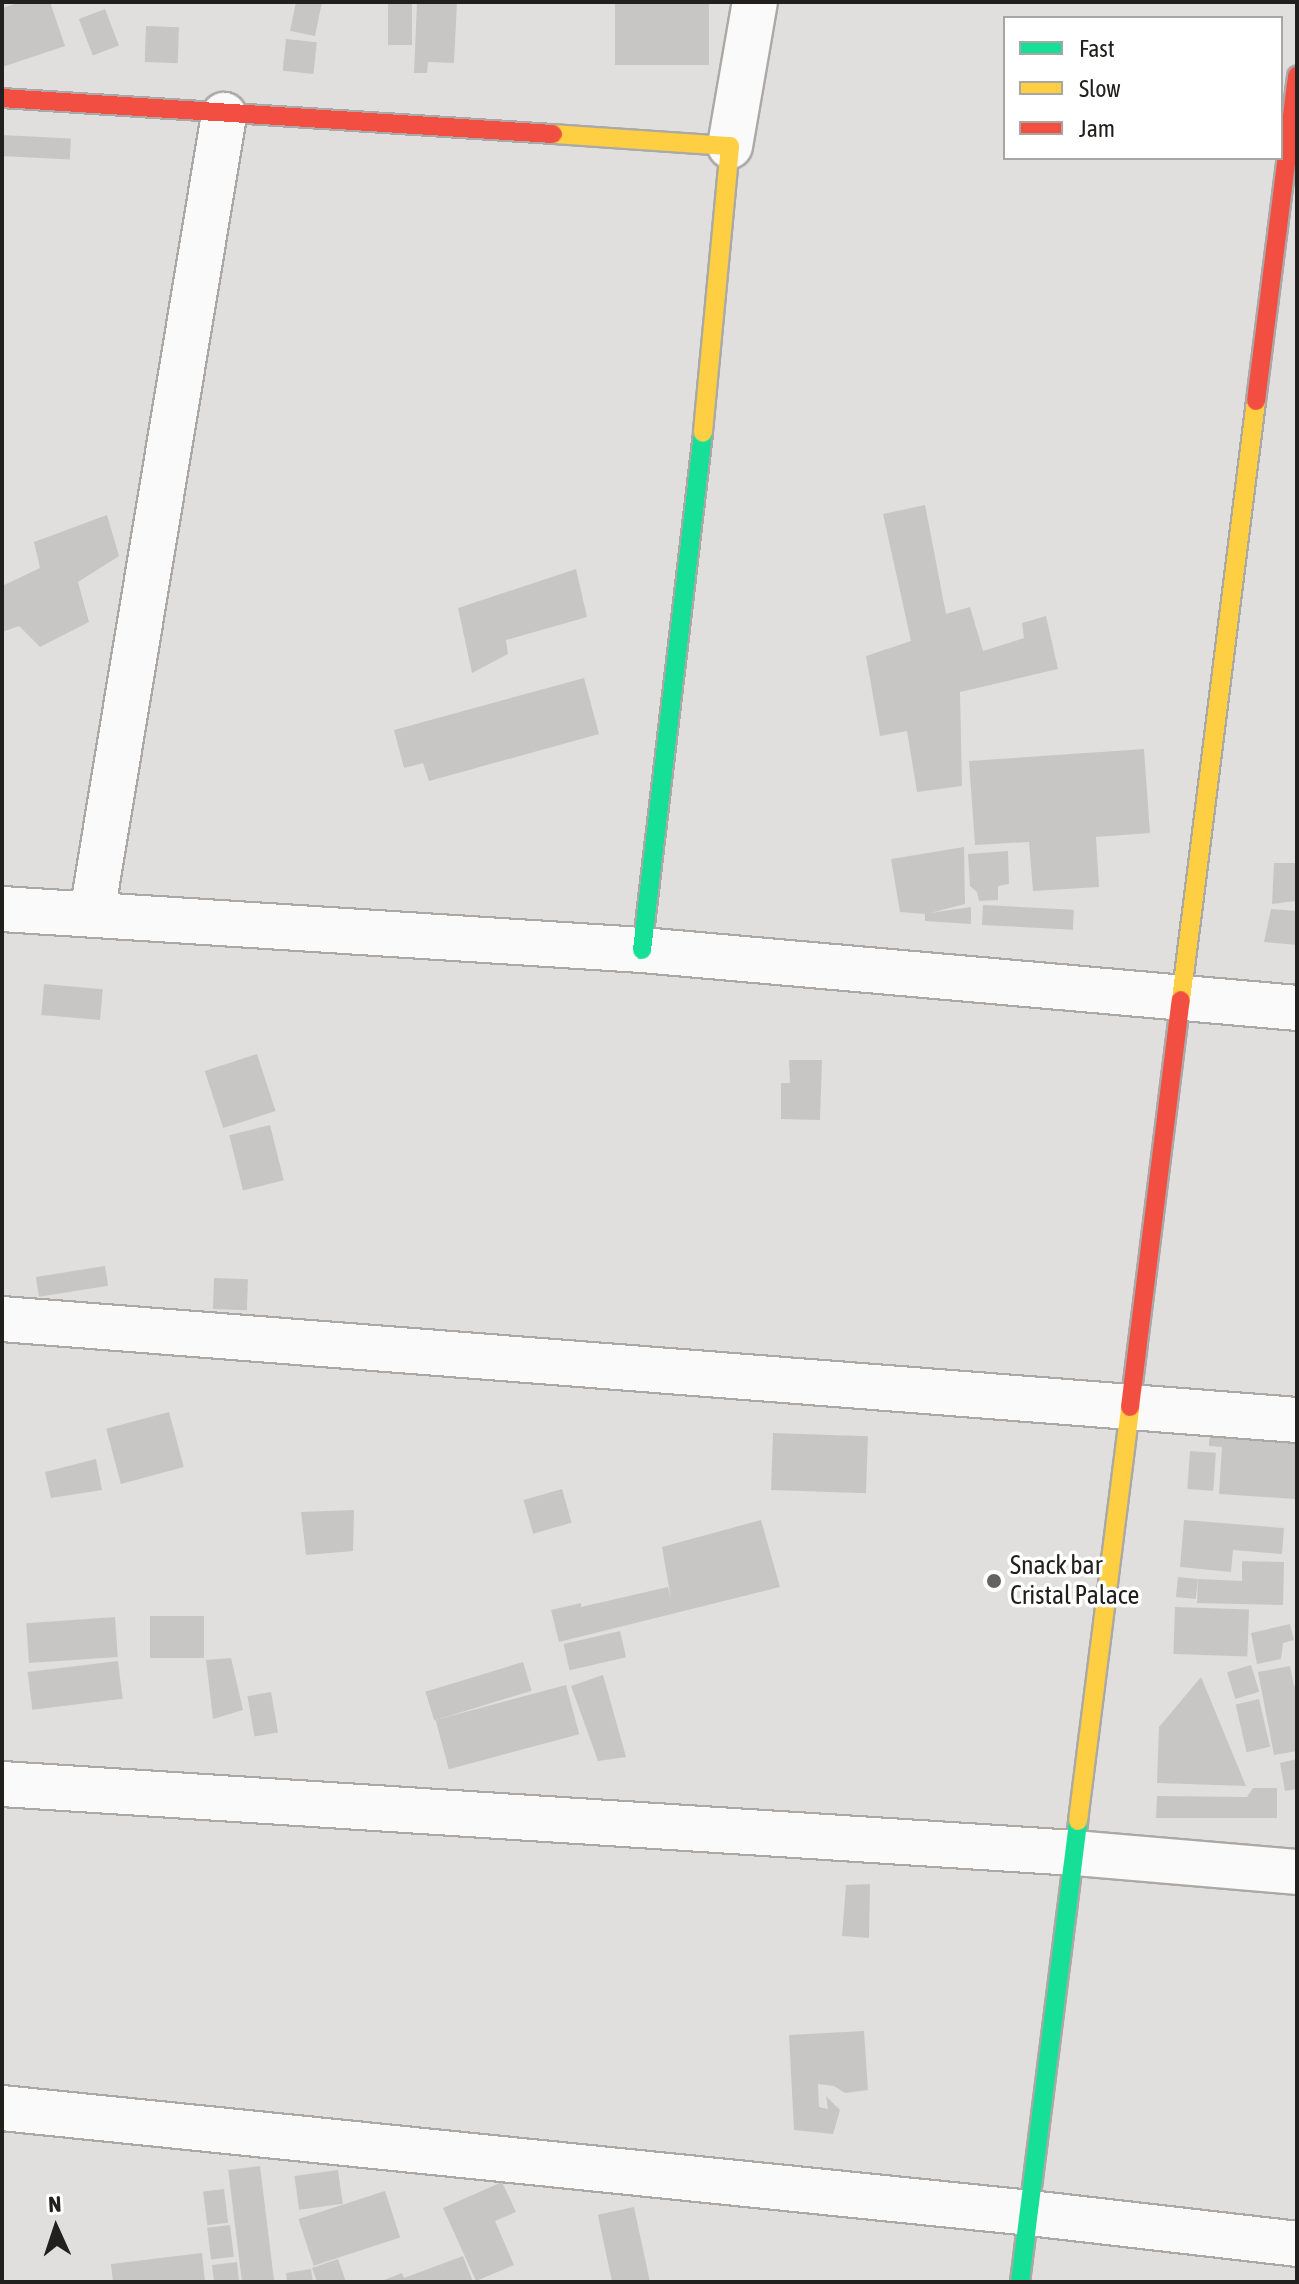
<!DOCTYPE html>
<style>
body{margin:0}
#map{position:relative;width:1299px;height:2284px;overflow:hidden;background:#e1dfdd;font-family:"Asap Condensed",sans-serif}
div>[style]{position:absolute}
.building>*{inset:0;background:#c8c6c5;transform-origin:0 0}
.roads{filter:drop-shadow(2px 0 #aba9a7) drop-shadow(-2px 0 #aba9a7) drop-shadow(0 2px #aba9a7) drop-shadow(0 -2px #aba9a7)}
.street>*{height:44px;margin:-22px;padding:0 22px;transform-origin:22px;border-radius:22px;background:#fafafa}
.fast>*{height:18px;margin:-9px;padding:0 9px;transform-origin:9px;border-radius:9px;background:#16e098}
.slow>*{height:18px;margin:-9px;padding:0 9px;transform-origin:9px;border-radius:9px;background:#ffcf43}
.jam>*{height:18px;margin:-9px;padding:0 9px;transform-origin:9px;border-radius:9px;background:#f24e42}
.dots>*{width:22px;height:22px;translate:-50% -50%;box-sizing:border-box;border:4px solid #fff;border-radius:50%}
span{translate:-50% -50%;white-space:nowrap;text-align:center;line-height:1.15;-webkit-text-stroke:7px #fff;paint-order:stroke}
.poi-label{font-size:26px;color:#21201e}
.left{translate:0 -50%;text-align:left}
.frame{position:absolute;inset:0;border:4px solid #21201e;pointer-events:none}
.legend{position:absolute;left:1003px;top:16px;width:280px;height:144px;box-sizing:border-box;background:#fff;border:2px solid #a6a6a5;margin:0;padding:10px 14px;list-style:none;font-size:24px;color:#21201e}
.legend li{display:flex;align-items:center;gap:16px;height:40px}
.legend b{width:40px;border:2px solid #a6a6a5}
.north{position:absolute;left:16px;top:2188px;width:80px;height:80px;-webkit-text-stroke:6px #fff;paint-order:stroke;rotate:357deg;font-size:22px;font-weight:700;line-height:32px;text-align:center;color:#21201e}
.north::after{content:'';display:block;margin:auto;width:28px;height:36px;background:#21201e;clip-path:polygon(50% 0,100% 100%,50% 72%,0 100%)}
</style>
<div id="map">
<div class="building">
<div style="clip-path:polygon(21px 2px,50px 2px,65px 46px,2px 67px,2px 8px)"></div>
<div style="clip-path:polygon(296px 2px,322px 2px,315px 36px,290px 31px)"></div>
<div style="left:388px;top:2px;width:24px;height:43px"></div>
<div style="clip-path:polygon(417px 2px,457px 2px,454px 63px,428px 62px,427px 73px,414px 73px)"></div>
<div style="left:615px;top:2px;width:94px;height:63px"></div>
<div style="left:105px;top:9px;width:39px;height:28px;rotate:69deg"></div>
<div style="left:146px;top:26px;width:33px;height:36px;rotate:2deg"></div>
<div style="left:286px;top:39px;width:31px;height:32px;rotate:6deg"></div>
<div style="left:2px;top:135px;width:69px;height:21px;rotate:3deg"></div>
<div style="clip-path:polygon(925px 505px,946px 614px,970px 607px,983px 651px,1024px 638px,1022px 623px,1046px 616px,1058px 669px,960px 692px,962px 786px,917px 792px,907px 731px,880px 736px,866px 656px,911px 641px,883px 514px)"></div>
<div style="clip-path:polygon(107px 515px,119px 556px,78px 582px,89px 622px,40px 647px,19px 626px,2px 632px,2px 586px,40px 568px,34px 542px)"></div>
<div style="clip-path:polygon(576px 569px,587px 617px,506px 640px,508px 654px,472px 673px,458px 608px)"></div>
<div style="clip-path:polygon(584px 678px,599px 734px,429px 781px,423px 763px,404px 768px,394px 730px)"></div>
<div style="clip-path:polygon(1144px 749px,1150px 833px,1096px 837px,1099px 887px,1033px 891px,1029px 842px,975px 845px,969px 761px)"></div>
<div style="clip-path:polygon(964px 847px,965px 904px,930px 913px,971px 907px,971px 924px,925px 921px,925px 914px,900px 912px,891px 859px)"></div>
<div style="clip-path:polygon(1008px 851px,1009px 884px,998px 886px,998px 900px,979px 901px,977px 892px,970px 886px,968px 854px)"></div>
<div style="clip-path:polygon(1274px 863px,1297px 863px,1296px 901px,1272px 904px)"></div>
<div style="left:983px;top:905px;width:91px;height:20px;rotate:3deg"></div>
<div style="clip-path:polygon(1271px 909px,1297px 911px,1297px 945px,1264px 942px)"></div>
<div style="left:44px;top:984px;width:59px;height:31px;rotate:5deg"></div>
<div style="left:257px;top:1054px;width:60px;height:55px;rotate:72deg"></div>
<div style="clip-path:polygon(789px 1060px,822px 1060px,820px 1120px,781px 1119px,781px 1083px,790px 1083px)"></div>
<div style="left:270px;top:1125px;width:57px;height:42px;rotate:76deg"></div>
<div style="left:105px;top:1266px;width:20px;height:70px;rotate:81deg"></div>
<div style="left:214px;top:1278px;width:34px;height:31px;rotate:2deg"></div>
<div style="left:169px;top:1412px;width:57px;height:65px;rotate:75deg"></div>
<div style="clip-path:polygon(1210px 1427px,1297px 1433px,1295px 1499px,1219px 1494px,1222px 1447px,1209px 1446px)"></div>
<div style="left:773px;top:1433px;width:95px;height:57px;rotate:2deg"></div>
<div style="left:1190px;top:1451px;width:26px;height:38px;rotate:4deg"></div>
<div style="clip-path:polygon(96px 1459px,102px 1490px,51px 1498px,45px 1472px)"></div>
<div style="left:562px;top:1489px;width:35px;height:40px;rotate:74deg"></div>
<div style="clip-path:polygon(354px 1510px,353px 1551px,306px 1555px,301px 1512px)"></div>
<div style="clip-path:polygon(761px 1520px,780px 1587px,559px 1642px,551px 1610px,581px 1603px,581px 1607px,668px 1587px,671px 1599px,662px 1547px)"></div>
<div style="clip-path:polygon(1184px 1520px,1284px 1528px,1282px 1554px,1233px 1550px,1231px 1572px,1180px 1567px)"></div>
<div style="clip-path:polygon(1242px 1561px,1284px 1562px,1283px 1605px,1197px 1603px,1198px 1579px,1242px 1581px)"></div>
<div style="left:1178px;top:1577px;width:20px;height:20px;rotate:6deg"></div>
<div style="left:1175px;top:1607px;width:74px;height:47px;rotate:2deg"></div>
<div style="left:150px;top:1616px;width:54px;height:42px"></div>
<div style="left:115px;top:1617px;width:40px;height:89px;rotate:86deg"></div>
<div style="clip-path:polygon(1290px 1624px,1294px 1640px,1283px 1643px,1281px 1659px,1257px 1664px,1251px 1633px)"></div>
<div style="left:620px;top:1631px;width:27px;height:58px;rotate:77deg"></div>
<div style="clip-path:polygon(231px 1658px,243px 1710px,213px 1719px,206px 1660px)"></div>
<div style="left:118px;top:1661px;width:38px;height:91px;rotate:83deg"></div>
<div style="left:523px;top:1662px;width:30px;height:102px;rotate:73deg"></div>
<div style="left:1251px;top:1665px;width:28px;height:25px;rotate:73deg"></div>
<div style="clip-path:polygon(1290px 1666px,1294px 1686px,1297px 1685px,1297px 1751px,1274px 1755px,1258px 1672px)"></div>
<div style="clip-path:polygon(603px 1675px,626px 1757px,598px 1761px,571px 1686px)"></div>
<div style="clip-path:polygon(1201px 1677px,1246px 1786px,1157px 1783px,1159px 1727px)"></div>
<div style="left:566px;top:1685px;width:51px;height:135px;rotate:75deg"></div>
<div style="left:271px;top:1692px;width:41px;height:24px;rotate:80deg"></div>
<div style="left:1259px;top:1699px;width:49px;height:24px;rotate:77deg"></div>
<div style="clip-path:polygon(1297px 1759px,1297px 1789px,1285px 1791px,1280px 1763px)"></div>
<div style="clip-path:polygon(1253px 1788px,1277px 1788px,1277px 1818px,1156px 1818px,1157px 1796px,1247px 1797px)"></div>
<div style="clip-path:polygon(870px 1884px,869px 1938px,842px 1936px,846px 1885px)"></div>
<div style="clip-path:polygon(864px 2031px,868px 2090px,845px 2093px,834px 2086px,818px 2084px,819px 2107px,828px 2109px,826px 2096px,840px 2110px,833px 2134px,794px 2130px,789px 2035px)"></div>
<div style="left:260px;top:2166px;width:117px;height:32px;rotate:83deg"></div>
<div style="left:338px;top:2170px;width:34px;height:44px;rotate:82deg"></div>
<div style="clip-path:polygon(502px 2182px,516px 2212px,495px 2221px,514px 2265px,476px 2281px,443px 2208px)"></div>
<div style="left:224px;top:2189px;width:34px;height:21px;rotate:83deg"></div>
<div style="left:385px;top:2191px;width:49px;height:91px;rotate:72deg"></div>
<div style="left:634px;top:2207px;width:77px;height:37px;rotate:78deg"></div>
<div style="left:230px;top:2225px;width:32px;height:23px;rotate:83deg"></div>
<div style="clip-path:polygon(202px 2253px,205px 2282px,113px 2282px,111px 2264px)"></div>
<div style="clip-path:polygon(463px 2256px,473px 2282px,379px 2282px,402px 2273px,404px 2278px)"></div>
<div style="clip-path:polygon(338px 2259px,346px 2282px,317px 2282px,312px 2268px)"></div>
<div style="clip-path:polygon(237px 2262px,239px 2282px,214px 2282px,212px 2265px)"></div>
<div style="clip-path:polygon(311px 2269px,313px 2282px,287px 2282px,286px 2273px)"></div>
</div>
<div class="roads">
<div class="street">
<div style="left:730px;top:146px;width:146px;rotate:-80.2deg"></div>
<div style="left:2px;top:909px;width:641px;rotate:3.67deg"></div>
<div style="left:642px;top:950px;width:658px;rotate:5.06deg"></div>
<div style="left:92px;top:913px;width:809px;rotate:-80.61deg"></div>
<div style="left:2px;top:1319px;width:1299px;rotate:4.46deg"></div>
<div style="left:2px;top:1784px;width:1075px;rotate:3.68deg"></div>
<div style="left:1075px;top:1853px;width:223px;rotate:4.9deg"></div>
<div style="left:2px;top:2108px;width:1033px;rotate:5.83deg"></div>
<div style="left:1030px;top:2213px;width:269px;rotate:6.6deg"></div>
</div>
<div class="fast">
<div style="left:642px;top:950px;width:521px;rotate:-83.27deg"></div>
<div style="left:1020px;top:2282px;width:465px;rotate:-82.8deg"></div>
</div>
<div class="slow">
<div style="left:553px;top:134px;width:177px;rotate:3.9deg"></div>
<div style="left:730px;top:146px;width:288px;rotate:95.4deg"></div>
<div style="left:1181px;top:1000px;width:604px;rotate:-82.86deg"></div>
<div style="left:1078px;top:1821px;width:417px;rotate:-82.8deg"></div>
</div>
<div class="jam">
<div style="left:2px;top:98px;width:552px;rotate:3.74deg"></div>
<div style="left:1256px;top:401px;width:328px;rotate:-82.8deg"></div>
<div style="left:1130px;top:1407px;width:410px;rotate:-82.9deg"></div>
</div>
</div>
<div class="dots">
<div style="left:994px;top:1581px;background:#646361"></div>
</div>
<div class="poi-label">
<span class="left" style="left:1010px;top:1581px">Snack bar<br>Cristal Palace</span>
</div>
<div class="frame"></div>
<ul class="legend">
<li><b style="height:10px;background:#16e098"></b>Fast</li>
<li><b style="height:10px;background:#ffcf43"></b>Slow</li>
<li><b style="height:10px;background:#f24e42"></b>Jam</li>
</ul>
<div class="north">N</div>
</div>
